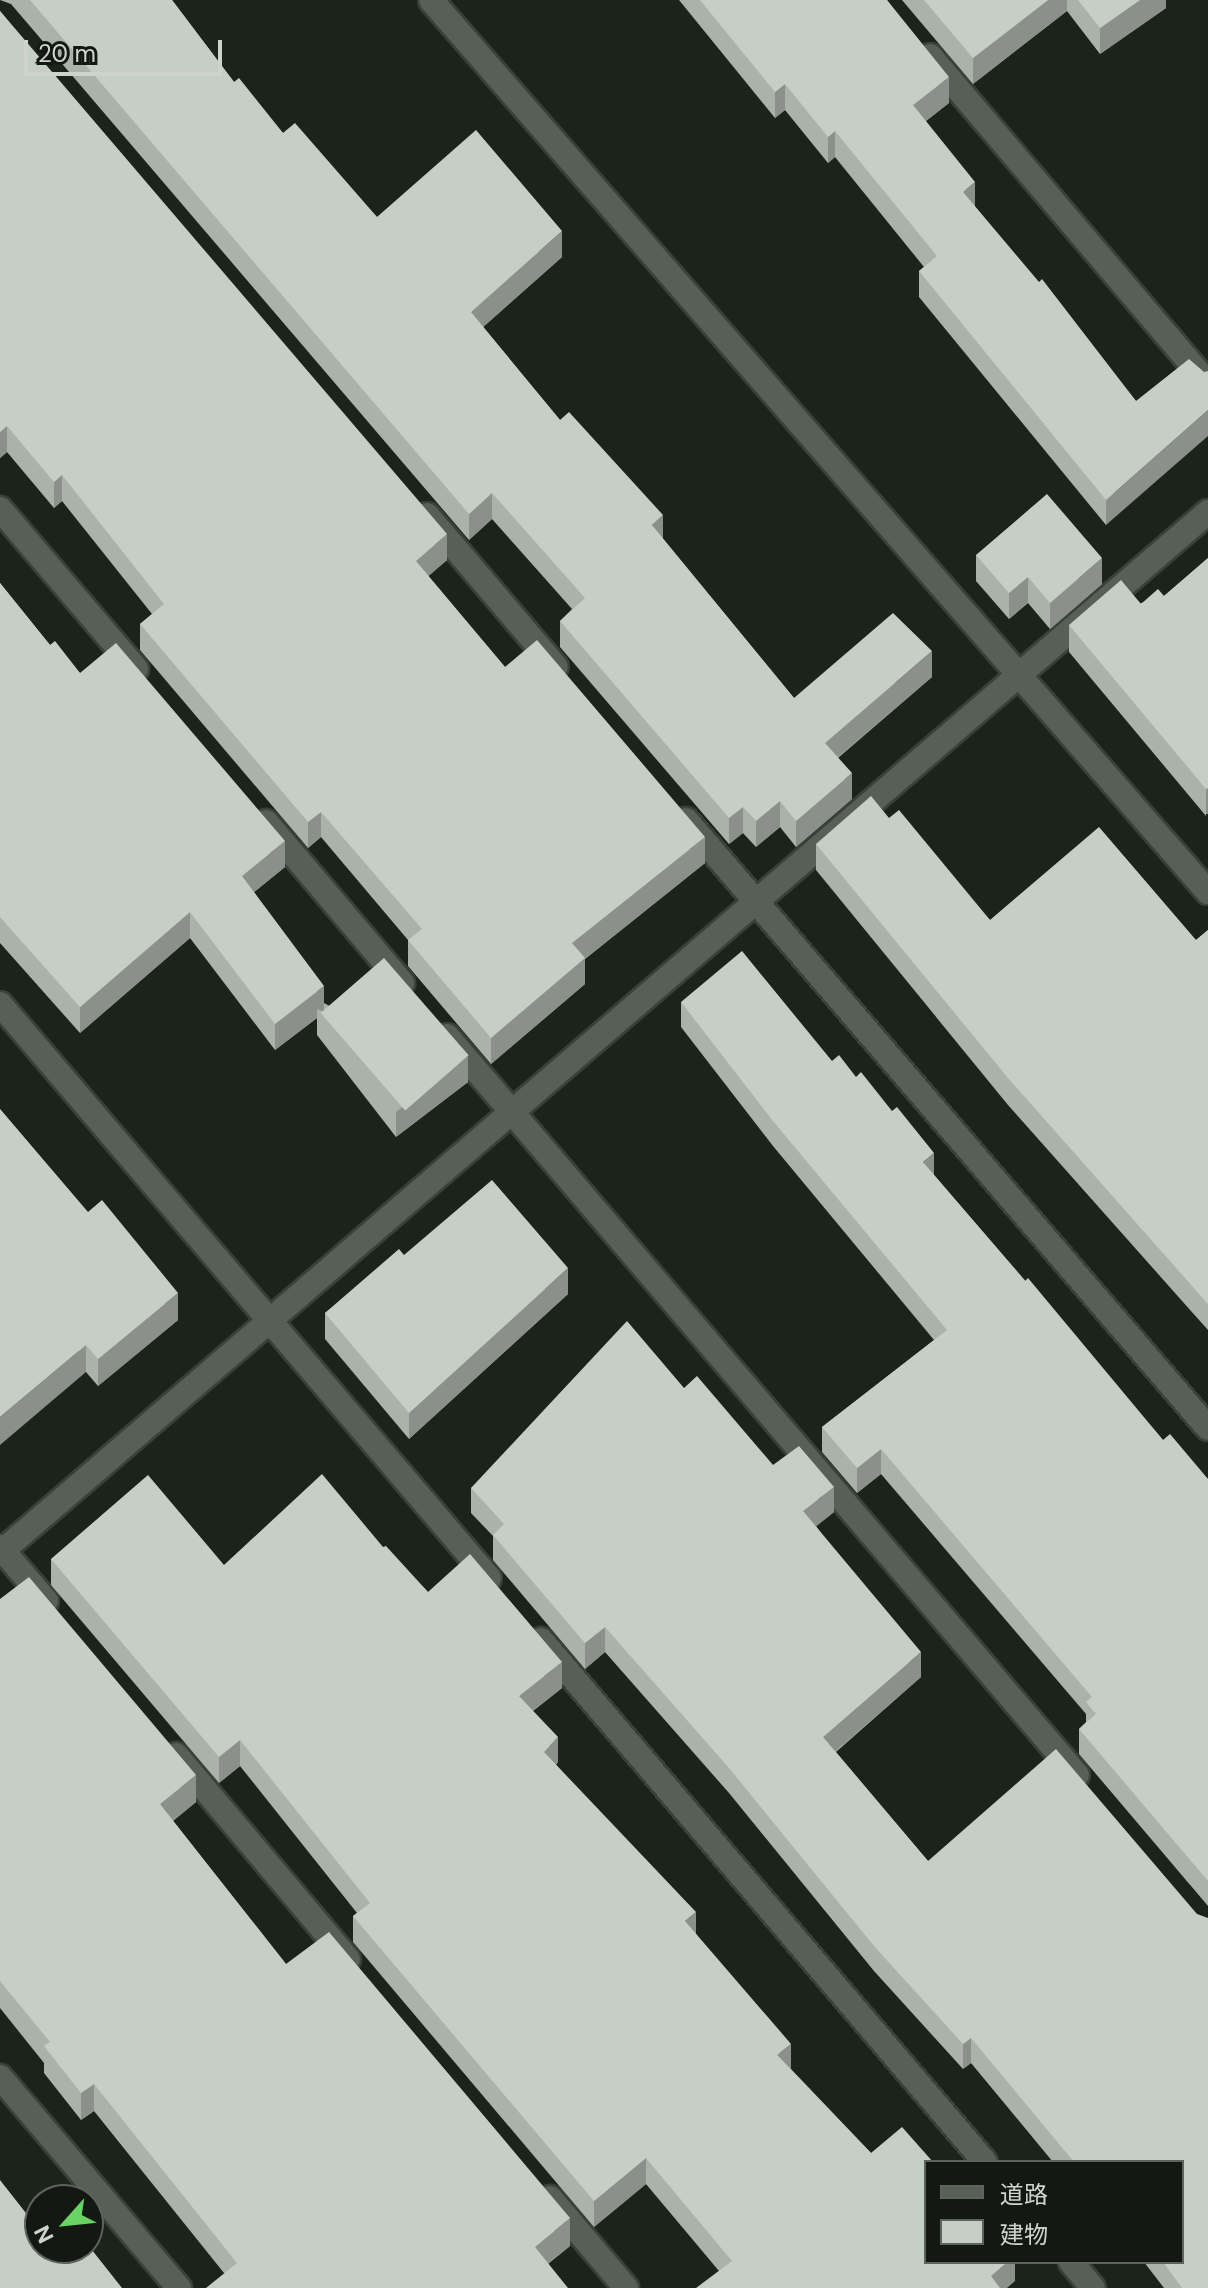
<!DOCTYPE html>
<meta charset="utf-8">
<style>
body{margin:0}
#map{position:relative;width:1208px;height:2288px;overflow:hidden;background:#1c231b;font-family:"DM Sans","Noto Sans JP",sans-serif}
div>[style]{position:absolute}
.roads{filter:drop-shadow(2px 0 #3a403a) drop-shadow(-2px 0 #3a403a) drop-shadow(0 2px #3a403a) drop-shadow(0 -2px #3a403a)}
.minor>*{height:24px;margin:-12px;padding:0 12px;transform-origin:12px;border-radius:12px;background:#576056}
.wall>*{inset:0;background:#aab2a9}
.shaded-wall>*{inset:0;background:#8b918a;transform-origin:0 0}
.building>*{inset:0;background:#c6cfc5;transform-origin:0 0}
span{translate:-50% -50%;white-space:nowrap;text-align:center;line-height:1.15;-webkit-text-stroke:8px #131912;paint-order:stroke}
.legend{position:absolute;left:924px;top:2160px;width:260px;height:104px;box-sizing:border-box;background:#131912;border:2px solid #5e635d;margin:0;padding:10px 14px;list-style:none;font-size:24px;color:#ced3ce}
.legend li{display:flex;align-items:center;gap:16px;height:40px}
.legend b{width:40px;border:2px solid #5e635d}
.north{position:absolute;left:24px;top:2184px;width:80px;height:80px;box-sizing:border-box;background:#131912;border:2px solid #5e635d;border-radius:50%;rotate:243deg;font-size:22px;font-weight:700;line-height:32px;text-align:center;color:#ced3ce}
.north::after{content:'';display:block;margin:auto;width:28px;height:36px;background:#69d464;clip-path:polygon(50% 0,100% 100%,50% 72%,0 100%)}
.scale{position:absolute;left:24px;top:40px;width:198px;height:36px;box-sizing:border-box;border:4px solid #ced3ce;border-top:0;padding-left:10px;font-size:24px;line-height:28px;white-space:nowrap;color:#ced3ce;-webkit-text-stroke:6px #131912;paint-order:stroke}
</style>
<div id="map">
<div class="roads">
<div class="minor">
<div style="left:431px;top:0;width:1183px;rotate:48.94deg"></div>
<div style="left:930px;top:56px;width:430px;rotate:49.7deg"></div>
<div style="left:0;top:509px;width:210px;rotate:49.6deg"></div>
<div style="left:427px;top:515px;width:199px;rotate:49.7deg"></div>
<div style="left:686px;top:820px;width:801px;rotate:49.35deg"></div>
<div style="left:266px;top:822px;width:211px;rotate:49.8deg"></div>
<div style="left:0;top:1004px;width:754px;rotate:49.57deg"></div>
<div style="left:447px;top:1036px;width:971px;rotate:49.55deg"></div>
<div style="left:0;top:1547px;width:71px;rotate:49.6deg"></div>
<div style="left:0;top:1553px;width:1595px;rotate:-40.75deg"></div>
<div style="left:541px;top:1640px;width:685px;rotate:49.62deg"></div>
<div style="left:176px;top:1755px;width:267px;rotate:49.9deg"></div>
<div style="left:0;top:2077px;width:277px;rotate:49.7deg"></div>
<div style="left:550px;top:2198px;width:118px;rotate:49.8deg"></div>
<div style="left:1071px;top:2262px;width:34px;rotate:50deg"></div>
</div>
</div>
<div class="wall">
<div style="clip-path:polygon(0 0,172px 0,234px 82px,283px 133px,377px 217px,562px 257px,483px 327px,560px 420px,663px 539px,794px 698px,932px 677px,838px 758px,852px 799px,796px 847px,780px 827px,756px 847px,743px 833px,729px 844px,560px 647px,560px 621px,572px 609px,492px 519px,469px 540px,11px 4px)"></div>
<div style="clip-path:polygon(679px 0,887px 0,949px 103px,926px 121px,975px 207px,1136px 401px,1106px 525px,919px 297px,919px 271px,924px 267px,835px 157px,828px 163px,785px 110px,775px 118px)"></div>
<div style="clip-path:polygon(902px 0,1166px 0,1166px 8px,1100px 54px,1067px 11px,973px 84px)"></div>
<div style="clip-path:polygon(0 11px,447px 560px,428px 576px,505px 667px,705px 863px,585px 959px,585px 984px,491px 1064px,408px 966px,408px 940px,321px 837px,308px 848px,140px 650px,140px 624px,152px 614px,62px 501px,54px 508px,7px 452px,0 458px)"></div>
<div style="clip-path:polygon(976px 555px,1102px 584px,1050px 629px,1028px 603px,1009px 619px,976px 581px)"></div>
<div style="clip-path:polygon(1208px 558px,1206px 816px,1069px 652px,1069px 625px,1164px 596px)"></div>
<div style="clip-path:polygon(0 583px,50px 645px,80px 673px,285px 867px,254px 892px,324px 1003px,468px 1082px,396px 1137px,317px 1035px,317px 1018px,275px 1050px,190px 938px,80px 1033px,0 943px)"></div>
<div style="clip-path:polygon(889px 818px,990px 920px,1196px 940px,1208px 930px,1208px 1330px,1008px 1105px,816px 870px,816px 844px)"></div>
<div style="clip-path:polygon(681px 1002px,832px 1061px,934px 1175px,1163px 1440px,1208px 1479px,1208px 1906px,1079px 1754px,1079px 1729px,1086px 1722px,1086px 1714px,881px 1474px,857px 1493px,822px 1452px,822px 1427px,934px 1340px,773px 1146px,681px 1027px)"></div>
<div style="clip-path:polygon(0 1109px,178px 1320px,98px 1386px,86px 1372px)"></div>
<div style="clip-path:polygon(404px 1255px,568px 1294px,409px 1439px,325px 1339px,325px 1313px)"></div>
<div style="clip-path:polygon(684px 1388px,773px 1465px,834px 1512px,816px 1526px,921px 1677px,836px 1752px,928px 1861px,1197px 1914px,1208px 2288px,1164px 2288px,1144px 2262px,1182px 2262px,1182px 2162px,1053px 2162px,971px 2063px,963px 2069px,874px 1971px,729px 1793px,605px 1652px,585px 1669px,493px 1560px,493px 1536px,471px 1513px,471px 1488px)"></div>
<div style="clip-path:polygon(383px 1547px,428px 1592px,562px 1688px,533px 1711px,558px 1762px,556px 1765px,696px 1934px,791px 2069px,871px 2153px,1015px 2262px,1015px 2281px,719px 2271px,646px 2184px,594px 2227px,353px 1942px,353px 1916px,357px 1913px,240px 1766px,219px 1783px,51px 1585px,51px 1559px,224px 1565px)"></div>
<div style="clip-path:polygon(0 1599px,196px 1802px,173px 1821px,286px 1964px,570px 2246px,548px 2264px,224px 2273px,94px 2111px,81px 2120px,44px 2073px,44px 2063px,0 2008px)"></div>
</div>
<div class="shaded-wall">
<div style="clip-path:polygon(1048px 0,1067px 0,1067px 11px,973px 84px,973px 58px)"></div>
<div style="clip-path:polygon(1140px 0,1166px 0,1166px 8px,1100px 54px,1100px 28px)"></div>
<div style="clip-path:polygon(949px 77px,949px 103px,913px 131px,913px 105px)"></div>
<div style="clip-path:polygon(785px 84px,785px 110px,775px 118px,775px 92px)"></div>
<div style="clip-path:polygon(835px 131px,835px 157px,828px 163px,828px 137px)"></div>
<div style="clip-path:polygon(975px 182px,975px 208px,963px 192px)"></div>
<div style="clip-path:polygon(562px 231px,562px 257px,471px 338px,471px 312px)"></div>
<div style="clip-path:polygon(1208px 410px,1208px 436px,1106px 525px,1106px 500px)"></div>
<div style="clip-path:polygon(7px 426px,7px 452px,0 458px,0 432px)"></div>
<div style="clip-path:polygon(62px 475px,62px 501px,54px 508px,54px 482px)"></div>
<div style="clip-path:polygon(492px 493px,492px 519px,469px 540px,469px 514px)"></div>
<div style="clip-path:polygon(663px 515px,663px 541px,652px 525px)"></div>
<div style="clip-path:polygon(447px 534px,447px 560px,416px 587px,416px 561px)"></div>
<div style="clip-path:polygon(1102px 558px,1102px 584px,1050px 629px,1050px 603px)"></div>
<div style="clip-path:polygon(1028px 577px,1028px 603px,1009px 619px,1009px 593px)"></div>
<div style="clip-path:polygon(932px 651px,932px 677px,825px 768px,825px 743px)"></div>
<div style="clip-path:polygon(852px 773px,852px 799px,796px 847px,796px 821px)"></div>
<div style="left:1208px;top:788px;width:26px;height:2px;rotate:90deg"></div>
<div style="clip-path:polygon(780px 801px,780px 827px,756px 847px,756px 821px)"></div>
<div style="clip-path:polygon(743px 807px,743px 833px,729px 844px,729px 818px)"></div>
<div style="clip-path:polygon(321px 812px,321px 837px,308px 848px,308px 822px)"></div>
<div style="clip-path:polygon(705px 837px,705px 863px,585px 959px,585px 984px,491px 1064px,491px 1038px,572px 943px)"></div>
<div style="clip-path:polygon(285px 841px,285px 867px,242px 902px,242px 876px)"></div>
<div style="clip-path:polygon(190px 912px,190px 938px,80px 1033px,80px 1007px)"></div>
<div style="clip-path:polygon(324px 986px,324px 1012px,317px 1009px,317px 1018px,275px 1050px,275px 1024px)"></div>
<div style="clip-path:polygon(468px 1056px,468px 1082px,396px 1137px,396px 1112px)"></div>
<div style="clip-path:polygon(934px 1153px,934px 1178px,923px 1162px)"></div>
<div style="clip-path:polygon(568px 1268px,568px 1294px,409px 1439px,409px 1413px)"></div>
<div style="clip-path:polygon(178px 1293px,178px 1320px,98px 1386px,98px 1359px)"></div>
<div style="clip-path:polygon(86px 1345px,86px 1372px,0 1445px,0 1417px)"></div>
<div style="clip-path:polygon(881px 1449px,881px 1474px,857px 1493px,857px 1468px)"></div>
<div style="clip-path:polygon(834px 1487px,834px 1512px,803px 1537px,803px 1511px)"></div>
<div style="clip-path:polygon(605px 1627px,605px 1652px,585px 1669px,585px 1643px)"></div>
<div style="clip-path:polygon(921px 1652px,921px 1677px,823px 1762px,823px 1737px)"></div>
<div style="clip-path:polygon(562px 1662px,562px 1688px,519px 1722px,519px 1696px)"></div>
<div style="clip-path:polygon(558px 1737px,558px 1762px,544px 1778px,544px 1752px)"></div>
<div style="clip-path:polygon(240px 1740px,240px 1766px,219px 1783px,219px 1757px)"></div>
<div style="clip-path:polygon(196px 1775px,196px 1802px,160px 1831px,160px 1804px)"></div>
<div style="clip-path:polygon(696px 1912px,696px 1938px,685px 1921px)"></div>
<div style="clip-path:polygon(971px 2038px,971px 2063px,963px 2069px,963px 2044px)"></div>
<div style="clip-path:polygon(791px 2044px,791px 2069px,777px 2055px)"></div>
<div style="clip-path:polygon(94px 2084px,94px 2111px,81px 2120px,81px 2093px)"></div>
<div style="clip-path:polygon(646px 2158px,646px 2184px,594px 2227px,594px 2201px)"></div>
<div style="clip-path:polygon(570px 2218px,570px 2246px,535px 2274px,535px 2247px)"></div>
<div style="clip-path:polygon(1007px 2262px,1015px 2262px,1015px 2281px,1007px 2288px,991px 2288px,991px 2276px)"></div>
</div>
<div class="building">
<div style="clip-path:polygon(30px 0,172px 0,234px 82px,239px 78px,283px 133px,295px 123px,377px 217px,476px 130px,562px 231px,471px 312px,560px 420px,569px 412px,663px 515px,652px 525px,794px 698px,893px 613px,932px 651px,825px 743px,852px 773px,796px 821px,780px 801px,756px 821px,743px 807px,729px 818px,560px 621px,585px 598px,492px 493px,469px 514px)"></div>
<div style="clip-path:polygon(700px 0,887px 0,949px 77px,913px 105px,975px 182px,963px 192px,1039px 282px,1042px 279px,1136px 401px,1189px 359px,1204px 372px,1208px 371px,1208px 410px,1106px 500px,919px 271px,937px 256px,835px 131px,828px 137px,785px 84px,775px 92px)"></div>
<div style="clip-path:polygon(924px 0,1048px 0,973px 58px)"></div>
<div style="clip-path:polygon(1078px 0,1140px 0,1100px 28px)"></div>
<div style="clip-path:polygon(0 11px,447px 534px,416px 561px,505px 667px,537px 640px,705px 837px,572px 943px,585px 958px,491px 1038px,408px 940px,422px 929px,321px 812px,308px 822px,140px 624px,164px 604px,62px 475px,54px 482px,7px 426px,0 432px)"></div>
<div style="clip-path:polygon(1047px 494px,1102px 558px,1050px 603px,1028px 577px,1009px 593px,976px 555px)"></div>
<div style="clip-path:polygon(1208px 558px,1208px 788px,1206px 789px,1069px 625px,1121px 580px,1141px 604px,1158px 589px,1164px 596px)"></div>
<div style="clip-path:polygon(0 583px,50px 645px,55px 641px,80px 673px,116px 643px,285px 841px,242px 876px,324px 986px,275px 1024px,190px 912px,80px 1007px,0 917px)"></div>
<div style="clip-path:polygon(871px 796px,889px 818px,899px 810px,990px 920px,1099px 827px,1196px 940px,1208px 930px,1208px 1304px,1008px 1078px,816px 844px)"></div>
<div style="clip-path:polygon(742px 951px,832px 1061px,839px 1055px,856px 1077px,861px 1072px,892px 1111px,897px 1107px,934px 1153px,923px 1162px,1025px 1281px,1028px 1278px,1163px 1440px,1170px 1434px,1208px 1479px,1208px 1881px,1079px 1729px,1096px 1714px,1086px 1702px,1092px 1697px,881px 1449px,857px 1468px,822px 1427px,947px 1330px,773px 1121px,681px 1002px)"></div>
<div style="left:384px;top:958px;width:129px;height:84px;rotate:49deg"></div>
<div style="clip-path:polygon(0 1109px,88px 1212px,102px 1200px,178px 1293px,98px 1359px,86px 1345px,0 1417px)"></div>
<div style="clip-path:polygon(492px 1180px,568px 1268px,409px 1413px,325px 1313px,399px 1249px,404px 1255px)"></div>
<div style="clip-path:polygon(627px 1321px,684px 1388px,697px 1376px,773px 1465px,799px 1446px,834px 1487px,803px 1511px,921px 1652px,823px 1737px,928px 1861px,1056px 1749px,1197px 1914px,1208px 1918px,1208px 2288px,1182px 2288px,1163px 2262px,1182px 2262px,1182px 2162px,1074px 2162px,971px 2038px,963px 2044px,874px 1946px,729px 1768px,605px 1627px,585px 1643px,493px 1535px,504px 1524px,471px 1488px)"></div>
<div style="clip-path:polygon(322px 1474px,383px 1547px,386px 1546px,428px 1592px,470px 1554px,562px 1662px,519px 1696px,558px 1737px,544px 1752px,696px 1912px,685px 1921px,791px 2044px,777px 2055px,871px 2153px,902px 2127px,933px 2162px,926px 2162px,926px 2262px,1007px 2262px,991px 2276px,1000px 2288px,696px 2288px,732px 2261px,646px 2158px,594px 2201px,353px 1916px,370px 1903px,240px 1740px,219px 1757px,51px 1559px,148px 1475px,224px 1565px)"></div>
<div style="clip-path:polygon(29px 1577px,196px 1775px,160px 1804px,286px 1964px,329px 1932px,570px 2218px,535px 2247px,568px 2288px,206px 2288px,237px 2263px,94px 2084px,81px 2093px,44px 2046px,50px 2042px,0 1981px,0 1599px)"></div>
<div style="clip-path:polygon(0 2180px,40px 2231px,40px 2248px,88px 2248px,88px 2245px,122px 2288px,0 2288px)"></div>
</div>
<ul class="legend">
<li><b style="height:10px;background:#576056"></b>道路</li>
<li><b style="height:22px;background:#c6cfc5"></b>建物</li>
</ul>
<div class="north">N</div>
<div class="scale">20 m</div>
</div>
